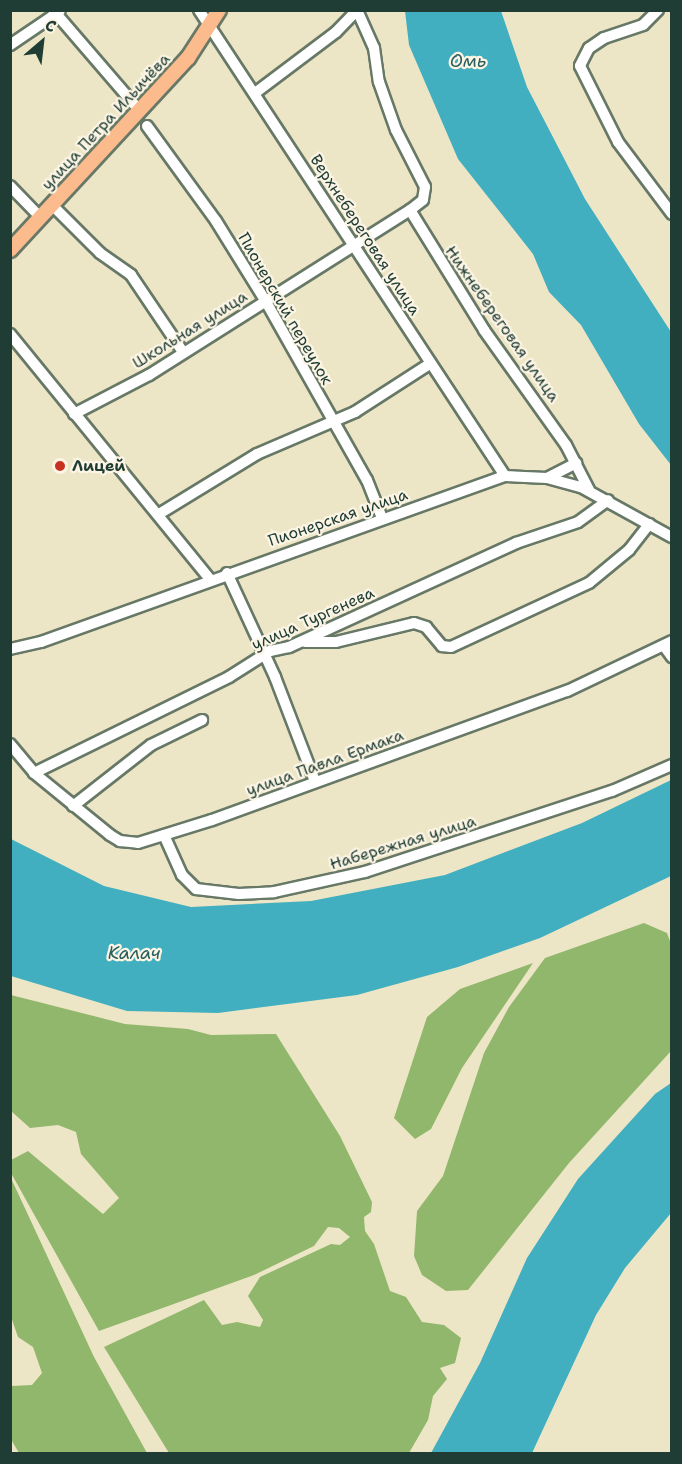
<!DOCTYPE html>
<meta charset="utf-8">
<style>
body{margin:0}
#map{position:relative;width:682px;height:1464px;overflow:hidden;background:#ede6c6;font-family:"Shantell Sans",sans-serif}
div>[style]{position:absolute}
.forest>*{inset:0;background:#91b76c}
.water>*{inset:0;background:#41afbf}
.roads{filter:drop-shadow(2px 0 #677867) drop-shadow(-2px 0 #677867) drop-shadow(0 2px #677867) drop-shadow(0 -2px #677867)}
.minor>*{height:10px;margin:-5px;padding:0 5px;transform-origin:5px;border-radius:5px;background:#fff}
.major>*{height:14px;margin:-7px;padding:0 7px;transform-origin:7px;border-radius:7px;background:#fbbb8d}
.dots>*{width:16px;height:16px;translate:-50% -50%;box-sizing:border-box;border:3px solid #fcf5e5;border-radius:50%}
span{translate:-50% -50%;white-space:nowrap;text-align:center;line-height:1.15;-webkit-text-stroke:4.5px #fcf5e5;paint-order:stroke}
.street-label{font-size:16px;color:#1f3d34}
.poi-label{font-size:16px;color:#1f3d34;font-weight:700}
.left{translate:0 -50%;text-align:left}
.water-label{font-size:18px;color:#295f5e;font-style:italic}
.frame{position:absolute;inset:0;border:12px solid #1f3d34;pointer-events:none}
.north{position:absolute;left:12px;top:12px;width:60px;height:60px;-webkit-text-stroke:4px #fcf5e5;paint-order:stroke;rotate:28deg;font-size:16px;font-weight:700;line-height:24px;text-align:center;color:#1f3d34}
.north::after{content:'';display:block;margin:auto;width:21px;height:27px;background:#1f3d34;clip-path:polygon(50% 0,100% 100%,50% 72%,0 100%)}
</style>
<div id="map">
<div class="forest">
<div style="clip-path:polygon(644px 923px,667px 933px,671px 944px,671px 1051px,569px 1163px,468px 1290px,446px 1291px,422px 1275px,414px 1256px,417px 1211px,443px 1176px,484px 1053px,509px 1007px,545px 958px)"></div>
<div style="clip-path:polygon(533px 963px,462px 1068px,431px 1129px,415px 1139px,394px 1118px,427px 1017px,460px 989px)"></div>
<div style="clip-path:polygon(11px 995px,125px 1024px,188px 1029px,211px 1035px,276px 1034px,340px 1136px,372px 1202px,371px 1212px,364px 1217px,365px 1231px,374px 1244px,390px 1291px,406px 1297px,422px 1322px,444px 1325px,461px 1338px,455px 1363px,440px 1368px,447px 1379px,433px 1396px,428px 1420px,409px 1453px,169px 1453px,104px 1347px,204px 1300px,222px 1325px,237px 1322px,260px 1327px,263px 1320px,248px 1296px,260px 1277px,331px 1244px,340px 1245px,350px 1237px,339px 1228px,328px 1227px,314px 1246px,254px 1275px,99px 1331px,11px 1173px,11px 1160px,28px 1151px,103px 1214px,119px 1198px,81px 1154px,76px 1132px,58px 1125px,30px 1128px,11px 1111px)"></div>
<div style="clip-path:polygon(10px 1176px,94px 1357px,147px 1453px,19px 1453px,12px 1441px,11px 1386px,32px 1385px,42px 1373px,33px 1347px,18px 1337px,11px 1317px)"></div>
</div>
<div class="water">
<div style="clip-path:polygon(405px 11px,501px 11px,527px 87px,585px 199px,671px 332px,671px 465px,639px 424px,581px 325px,549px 292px,533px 254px,458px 159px,409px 45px)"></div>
<div style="clip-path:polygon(671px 780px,671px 876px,540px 938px,458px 967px,357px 995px,218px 1013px,127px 1011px,11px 976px,11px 839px,104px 886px,191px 907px,311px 901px,445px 875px,582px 823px)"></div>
<div style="clip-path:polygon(671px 1083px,671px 1213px,625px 1268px,596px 1315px,532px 1453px,431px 1453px,480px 1363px,527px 1258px,578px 1179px,655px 1094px)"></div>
</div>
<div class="roads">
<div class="minor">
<div style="left:53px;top:10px;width:132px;rotate:49.3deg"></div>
<div style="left:199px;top:10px;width:557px;rotate:56.71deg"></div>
<div style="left:658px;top:10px;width:21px;rotate:135deg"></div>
<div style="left:643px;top:25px;width:41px;rotate:161.6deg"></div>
<div style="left:604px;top:38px;width:18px;rotate:146deg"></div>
<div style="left:589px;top:48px;width:20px;rotate:117deg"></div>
<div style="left:580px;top:66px;width:85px;rotate:63.4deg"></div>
<div style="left:618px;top:142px;width:90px;rotate:53.1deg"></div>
<div style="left:10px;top:45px;width:60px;rotate:-34.2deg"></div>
<div style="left:255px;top:93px;width:101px;rotate:-37deg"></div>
<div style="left:336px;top:32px;width:30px;rotate:-46deg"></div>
<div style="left:357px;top:10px;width:42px;rotate:65.9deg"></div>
<div style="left:374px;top:48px;width:34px;rotate:82deg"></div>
<div style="left:379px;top:82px;width:51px;rotate:70.5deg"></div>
<div style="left:396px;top:130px;width:64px;rotate:63deg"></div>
<div style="left:425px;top:187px;width:13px;rotate:99deg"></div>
<div style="left:423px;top:200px;width:16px;rotate:142deg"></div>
<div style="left:410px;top:210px;width:141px;rotate:58.3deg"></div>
<div style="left:484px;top:330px;width:141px;rotate:54.5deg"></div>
<div style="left:566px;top:445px;width:51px;rotate:62.9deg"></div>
<div style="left:147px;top:126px;width:117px;rotate:54deg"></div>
<div style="left:216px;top:221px;width:93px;rotate:58.2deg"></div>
<div style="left:265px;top:300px;width:207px;rotate:60.5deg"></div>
<div style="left:367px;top:480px;width:41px;rotate:68.5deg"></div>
<div style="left:10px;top:186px;width:43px;rotate:45.9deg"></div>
<div style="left:52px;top:205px;width:68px;rotate:45deg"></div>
<div style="left:100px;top:253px;width:38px;rotate:35deg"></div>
<div style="left:131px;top:275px;width:93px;rotate:56deg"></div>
<div style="left:10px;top:334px;width:316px;rotate:50.8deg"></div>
<div style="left:74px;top:414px;width:85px;rotate:-27.5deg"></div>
<div style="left:149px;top:375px;width:309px;rotate:-32.3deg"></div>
<div style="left:547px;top:478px;width:33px;rotate:-27deg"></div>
<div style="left:159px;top:514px;width:115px;rotate:-31.5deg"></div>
<div style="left:257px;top:454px;width:107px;rotate:-23.2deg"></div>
<div style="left:355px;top:412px;width:90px;rotate:-32.8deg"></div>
<div style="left:227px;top:573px;width:115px;rotate:65.2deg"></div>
<div style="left:275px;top:677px;width:111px;rotate:69deg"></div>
<div style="left:305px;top:642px;width:31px"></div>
<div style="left:336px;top:642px;width:80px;rotate:-13.7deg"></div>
<div style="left:414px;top:623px;width:13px;rotate:18deg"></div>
<div style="left:426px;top:627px;width:25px;rotate:50deg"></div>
<div style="left:442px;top:646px;width:9px;rotate:6deg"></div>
<div style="left:451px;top:647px;width:152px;rotate:-24.9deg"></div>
<div style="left:589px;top:583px;width:52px;rotate:-39.5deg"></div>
<div style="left:629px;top:550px;width:33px;rotate:-52deg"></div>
<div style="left:664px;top:646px;width:14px;rotate:54deg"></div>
<div style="left:10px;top:649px;width:32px;rotate:-13deg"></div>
<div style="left:41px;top:642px;width:493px;rotate:-19.7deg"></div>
<div style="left:505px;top:476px;width:42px;rotate:2.7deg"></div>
<div style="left:547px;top:478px;width:35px;rotate:15deg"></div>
<div style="left:581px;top:487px;width:104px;rotate:28.8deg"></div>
<div style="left:10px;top:744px;width:38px;rotate:50deg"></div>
<div style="left:34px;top:773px;width:98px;rotate:39.2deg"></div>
<div style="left:110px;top:835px;width:12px;rotate:31deg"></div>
<div style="left:120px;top:841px;width:18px;rotate:6deg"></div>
<div style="left:138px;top:843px;width:77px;rotate:-17.3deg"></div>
<div style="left:212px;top:820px;width:378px;rotate:-20deg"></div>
<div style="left:567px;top:691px;width:116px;rotate:-25.5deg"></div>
<div style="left:34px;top:773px;width:217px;rotate:-26.2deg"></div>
<div style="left:229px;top:677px;width:49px;rotate:-32.4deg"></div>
<div style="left:270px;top:651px;width:19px;rotate:-12deg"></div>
<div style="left:289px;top:647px;width:250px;rotate:-24.6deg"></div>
<div style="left:516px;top:543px;width:65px;rotate:-18.7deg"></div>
<div style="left:578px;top:522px;width:37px;rotate:-36deg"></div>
<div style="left:73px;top:806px;width:99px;rotate:-38deg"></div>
<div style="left:151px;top:745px;width:57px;rotate:-26.1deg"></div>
<div style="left:164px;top:835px;width:44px;rotate:65.8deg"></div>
<div style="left:182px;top:875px;width:20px;rotate:45deg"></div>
<div style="left:196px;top:889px;width:43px;rotate:6.6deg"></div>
<div style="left:239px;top:894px;width:35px;rotate:-3deg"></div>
<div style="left:274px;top:892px;width:93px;rotate:-12.4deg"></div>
<div style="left:365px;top:872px;width:260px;rotate:-18.2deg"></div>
<div style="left:612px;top:791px;width:65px;rotate:-23.4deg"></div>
</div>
<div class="major">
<div style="left:10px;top:250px;width:262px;rotate:-47.2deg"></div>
<div style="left:188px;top:58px;width:57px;rotate:-57.1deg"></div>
</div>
</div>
<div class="dots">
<div style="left:60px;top:466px;background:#c8321e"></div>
</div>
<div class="street-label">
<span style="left:106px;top:122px;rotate:-47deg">улица Петра Ильичёва</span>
<span style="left:365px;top:235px;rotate:57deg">Верхнебереговая улица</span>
<span style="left:285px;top:309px;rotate:60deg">Пионерский переулок</span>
<span style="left:502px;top:324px;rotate:55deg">Нижнебереговая улица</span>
<span style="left:190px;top:330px;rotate:-32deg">Школьная улица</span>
<span style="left:338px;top:518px;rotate:-19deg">Пионерская улица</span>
<span style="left:313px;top:619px;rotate:-24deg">улица Тургенева</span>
<span style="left:325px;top:763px;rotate:-20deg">улица Павла Ермака</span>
<span style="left:403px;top:843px;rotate:-17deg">Набережная улица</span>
</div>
<div class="poi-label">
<span class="left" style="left:72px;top:466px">Лицей</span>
</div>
<div class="water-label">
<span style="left:468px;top:61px">Омь</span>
<span style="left:134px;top:953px">Калач</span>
</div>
<div class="frame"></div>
<div class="north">С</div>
</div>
